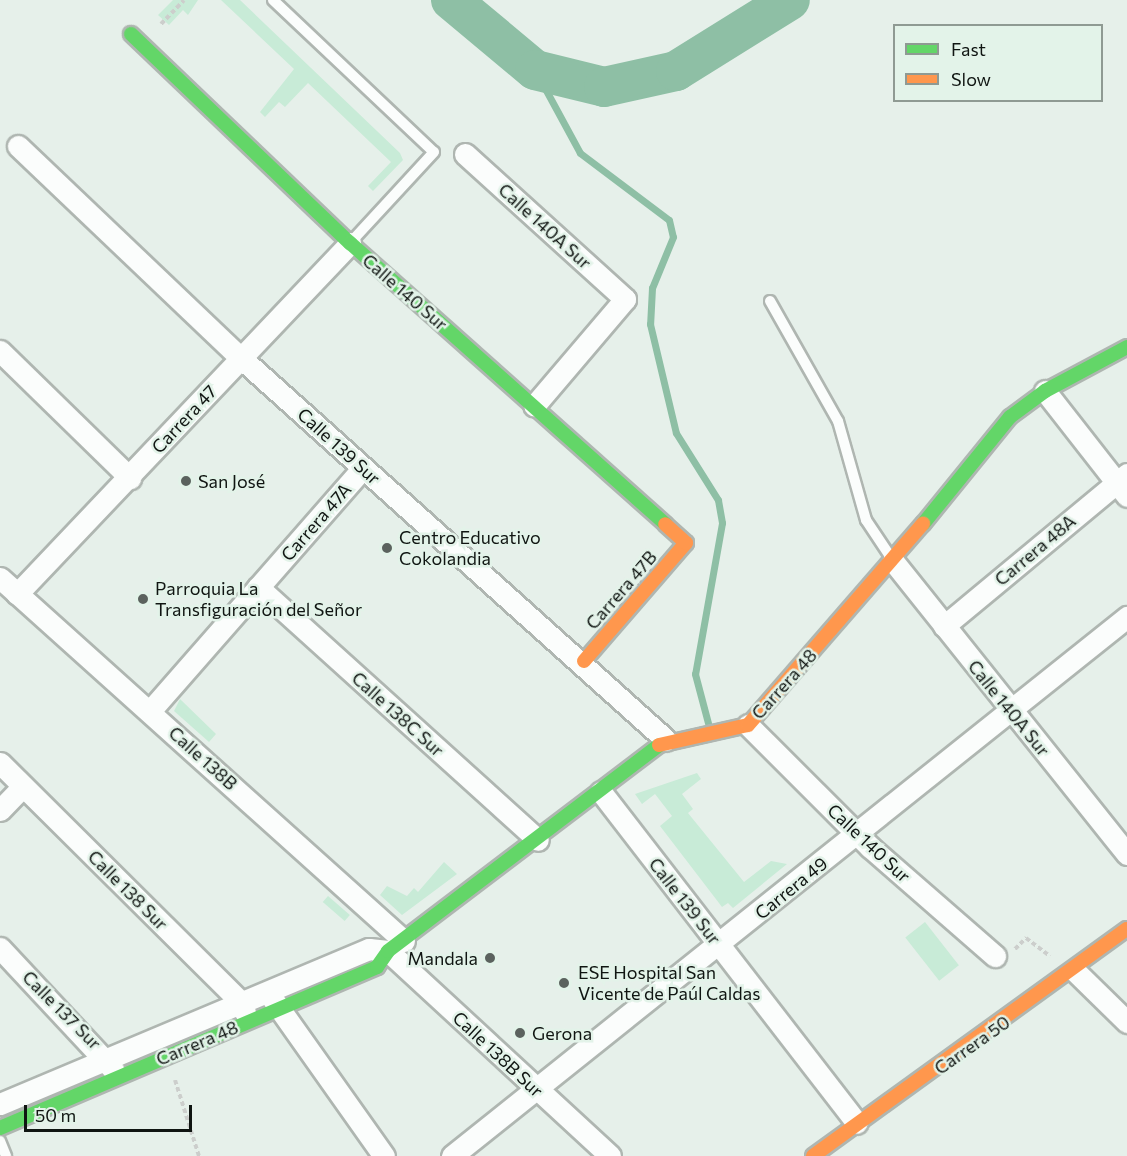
<!DOCTYPE html>
<meta charset="utf-8">
<style>
body{margin:0}
#map{position:relative;width:1127px;height:1156px;overflow:hidden;background:#e6f0ea;font-family:Commissioner,sans-serif}
div>[style]{position:absolute}
.green>*{inset:0;background:#c8ebd7;transform-origin:0 0}
.stream>*{height:7px;margin:-3.5px;padding:0 3.5px;transform-origin:3.5px;border-radius:3.5px;background:#8ebfa5}
.river>*{height:40px;margin:-20px;padding:0 20px;transform-origin:20px;border-radius:20px;background:#8ebfa5}
.path>*{height:4px;margin-top:-2px;transform-origin:0;background:repeating-linear-gradient(90deg,#cccecc 0 4.5px,transparent 0 7.5px)}
.roads{filter:drop-shadow(2px 0 #afb6b1) drop-shadow(-2px 0 #afb6b1) drop-shadow(0 2px #afb6b1) drop-shadow(0 -2px #afb6b1)}
.lane>*{height:10px;margin:-5px;padding:0 5px;transform-origin:5px;border-radius:5px;background:#fbfdfc}
.street>*{height:21px;margin:-10.5px;padding:0 10.5px;transform-origin:10.5px;border-radius:10.5px;background:#fbfdfc}
.fast>*{height:14px;margin:-7px;padding:0 7px;transform-origin:7px;border-radius:7px;background:#63d668}
.slow>*{height:14px;margin:-7px;padding:0 7px;transform-origin:7px;border-radius:7px;background:#ff974d}
.dots>*{width:16px;height:16px;translate:-50% -50%;box-sizing:border-box;border:3px solid #e3f3e9;border-radius:50%}
span{translate:-50% -50%;white-space:nowrap;text-align:center;line-height:1.15;-webkit-text-stroke:5px #e3f3e9;paint-order:stroke}
.street-label{font-size:18px;color:#101512}
.poi-label{font-size:18px;color:#101512}
.left{translate:0 -50%;text-align:left}
.right{translate:-100% -50%;text-align:right}
.legend{position:absolute;left:893px;top:24px;width:210px;height:78px;box-sizing:border-box;background:#e3f3e9;border:2px solid #8f9a93;margin:0;padding:8px 10px;list-style:none;font-size:18px;color:#101512}
.legend li{display:flex;align-items:center;gap:12px;height:30px}
.legend b{width:30px;border:2px solid #8f9a93}
.scale{position:absolute;left:24px;top:1105px;width:168px;height:27px;box-sizing:border-box;border:3px solid #101512;border-top:0;padding-left:8px;font-size:18px;line-height:21px;white-space:nowrap;color:#101512;-webkit-text-stroke:4px #e3f3e9;paint-order:stroke}
</style>
<div id="map">
<div class="green">
<div style="clip-path:polygon(173px 0,198px 0,188px 15px,183px 10px,169px 25px,158px 15px)"></div>
<div style="clip-path:polygon(221px 0,240px 0,400px 153px,403px 160px,373px 191px,368px 186px,391px 162px,308px 83px,285px 107px,279px 102px,265px 117px,260px 112px,294px 69px)"></div>
<div style="clip-path:polygon(180px 699px,216px 734px,209px 742px,174px 711px)"></div>
<div style="clip-path:polygon(697px 773px,701px 779px,682px 794px,693px 809px,688px 813px,744px 882px,771px 861px,787px 864px,733px 908px,728px 903px,722px 907px,660px 826px,672px 816px,655px 794px,642px 804px,635px 794px)"></div>
<div style="clip-path:polygon(444px 862px,457px 874px,402px 915px,380px 895px,387px 886px,407px 896px,414px 888px,418px 892px)"></div>
<div style="left:328px;top:896px;width:29px;height:8px;rotate:41deg"></div>
<div style="left:925px;top:922px;width:55px;height:25px;rotate:52deg"></div>
</div>
<div class="stream">
<div style="left:535px;top:70px;width:94px;rotate:61.5deg"></div>
<div style="left:580px;top:153px;width:111px;rotate:37deg"></div>
<div style="left:669px;top:220px;width:17px;rotate:77deg"></div>
<div style="left:673px;top:237px;width:55px;rotate:112.4deg"></div>
<div style="left:652px;top:288px;width:36px;rotate:93deg"></div>
<div style="left:650px;top:324px;width:112px;rotate:76.6deg"></div>
<div style="left:676px;top:433px;width:79px;rotate:57.9deg"></div>
<div style="left:718px;top:500px;width:23px;rotate:80deg"></div>
<div style="left:722px;top:523px;width:153px;rotate:100.1deg"></div>
<div style="left:695px;top:674px;width:51px;rotate:75.1deg"></div>
</div>
<div class="river">
<div style="left:451px;top:0;width:109px;rotate:39.8deg"></div>
<div style="left:535px;top:70px;width:71px;rotate:13.8deg"></div>
<div style="left:604px;top:87px;width:74px;rotate:-12.5deg"></div>
<div style="left:676px;top:71px;width:134px;rotate:-31.9deg"></div>
</div>
<div class="path">
<div style="left:161px;top:24px;width:33px;rotate:-46deg"></div>
<div style="left:1015px;top:949px;width:16px;rotate:-45deg"></div>
<div style="left:1026px;top:938px;width:30px;rotate:37deg"></div>
<div style="left:175px;top:1080px;width:80px;rotate:72.5deg"></div>
</div>
<div class="roads">
<div class="lane">
<div style="left:273px;top:0;width:221px;rotate:43.4deg"></div>
<div style="left:434px;top:152px;width:124px;rotate:132.7deg"></div>
<div style="left:770px;top:301px;width:138px;rotate:60.5deg"></div>
<div style="left:838px;top:421px;width:103px;rotate:74.2deg"></div>
<div style="left:866px;top:520px;width:47px;rotate:56.3deg"></div>
<div style="left:0;top:1141px;width:16px;rotate:68deg"></div>
</div>
<div class="street">
<div style="left:18px;top:146px;width:308px;rotate:43.6deg"></div>
<div style="left:241px;top:358px;width:571px;rotate:41.95deg"></div>
<div style="left:465px;top:154px;width:216px;rotate:42.2deg"></div>
<div style="left:625px;top:299px;width:140px;rotate:130.4deg"></div>
<div style="left:0;top:351px;width:182px;rotate:44.3deg"></div>
<div style="left:1045px;top:391px;width:133px;rotate:52deg"></div>
<div style="left:893px;top:561px;width:375px;rotate:51.4deg"></div>
<div style="left:0;top:578px;width:543px;rotate:41.94deg"></div>
<div style="left:258px;top:587px;width:377px;rotate:42.1deg"></div>
<div style="left:17px;top:594px;width:484px;rotate:-46.5deg"></div>
<div style="left:944px;top:626px;width:238px;rotate:-39.7deg"></div>
<div style="left:150px;top:711px;width:323px;rotate:-48.8deg"></div>
<div style="left:748px;top:725px;width:173px;rotate:45deg"></div>
<div style="left:870px;top:847px;width:166px;rotate:41.1deg"></div>
<div style="left:0;top:763px;width:338px;rotate:44.8deg"></div>
<div style="left:240px;top:1001px;width:12px;rotate:66deg"></div>
<div style="left:601px;top:792px;width:418px;rotate:52.3deg"></div>
<div style="left:0;top:810px;width:33px;rotate:-46deg"></div>
<div style="left:0;top:948px;width:166px;rotate:47deg"></div>
<div style="left:1075px;top:971px;width:73px;rotate:44.4deg"></div>
<div style="left:272px;top:998px;width:194px;rotate:54.7deg"></div>
<div style="left:0;top:1104px;width:400px;rotate:-22.8deg"></div>
<div style="left:369px;top:949px;width:19px;rotate:6deg"></div>
<div style="left:388px;top:951px;width:302px;rotate:42.7deg"></div>
<div style="left:452px;top:1156px;width:864px;rotate:-38.61deg"></div>
</div>
<div class="fast">
<div style="left:131px;top:34px;width:303px;rotate:43.7deg"></div>
<div style="left:350px;top:243px;width:422px;rotate:41.7deg"></div>
<div style="left:923px;top:524px;width:138px;rotate:-50.9deg"></div>
<div style="left:1010px;top:417px;width:44px;rotate:-36.6deg"></div>
<div style="left:1045px;top:391px;width:93px;rotate:-28.2deg"></div>
<div style="left:0;top:1128px;width:410px;rotate:-23.1deg"></div>
<div style="left:377px;top:967px;width:19px;rotate:-55deg"></div>
<div style="left:388px;top:951px;width:340px;rotate:-37.2deg"></div>
</div>
<div class="slow">
<div style="left:584px;top:661px;width:156px;rotate:-49.2deg"></div>
<div style="left:686px;top:543px;width:28px;rotate:-138deg"></div>
<div style="left:659px;top:745px;width:91px;rotate:-12.7deg"></div>
<div style="left:748px;top:725px;width:267px;rotate:-49deg"></div>
<div style="left:813px;top:1156px;width:387px;rotate:-35.9deg"></div>
</div>
</div>
<div class="dots">
<div style="left:186px;top:481px;background:#5b625e"></div>
<div style="left:387px;top:548px;background:#5b625e"></div>
<div style="left:143px;top:599px;background:#5b625e"></div>
<div style="left:490px;top:958px;background:#5b625e"></div>
<div style="left:564px;top:983px;background:#5b625e"></div>
<div style="left:520px;top:1033px;background:#5b625e"></div>
</div>
<div class="street-label">
<span style="left:545px;top:226px;rotate:42deg">Calle 140A Sur</span>
<span style="left:405px;top:292px;rotate:41deg">Calle 140 Sur</span>
<span style="left:184px;top:419px;rotate:-47deg">Carrera 47</span>
<span style="left:339px;top:446px;rotate:42deg">Calle 139 Sur</span>
<span style="left:316px;top:522px;rotate:-49deg">Carrera 47A</span>
<span style="left:1035px;top:550px;rotate:-40deg">Carrera 48A</span>
<span style="left:621px;top:590px;rotate:-49deg">Carrera 47B</span>
<span style="left:784px;top:684px;rotate:-48deg">Carrera 48</span>
<span style="left:1009px;top:708px;rotate:51deg">Calle 140A Sur</span>
<span style="left:398px;top:714px;rotate:42deg">Calle 138C Sur</span>
<span style="left:203px;top:758px;rotate:42deg">Calle 138B</span>
<span style="left:869px;top:843px;rotate:43deg">Calle 140 Sur</span>
<span style="left:791px;top:888px;rotate:-39deg">Carrera 49</span>
<span style="left:128px;top:890px;rotate:45deg">Calle 138 Sur</span>
<span style="left:685px;top:901px;rotate:52deg">Calle 139 Sur</span>
<span style="left:62px;top:1010px;rotate:45deg">Calle 137 Sur</span>
<span style="left:197px;top:1043px;rotate:-23deg">Carrera 48</span>
<span style="left:972px;top:1045px;rotate:-35deg">Carrera 50</span>
<span style="left:498px;top:1054px;rotate:43deg">Calle 138B Sur</span>
</div>
<div class="poi-label">
<span class="left" style="left:198px;top:481px">San José</span>
<span class="left" style="left:399px;top:548px">Centro Educativo<br>Cokolandia</span>
<span class="left" style="left:155px;top:599px">Parroquia La<br>Transfiguración del Señor</span>
<span class="right" style="left:478px;top:958px">Mandala</span>
<span class="left" style="left:578px;top:983px">ESE Hospital San<br>Vicente de Paúl Caldas</span>
<span class="left" style="left:532px;top:1033px">Gerona</span>
</div>
<ul class="legend">
<li><b style="height:8px;background:#63d668"></b>Fast</li>
<li><b style="height:8px;background:#ff974d"></b>Slow</li>
</ul>
<div class="scale">50 m</div>
</div>
